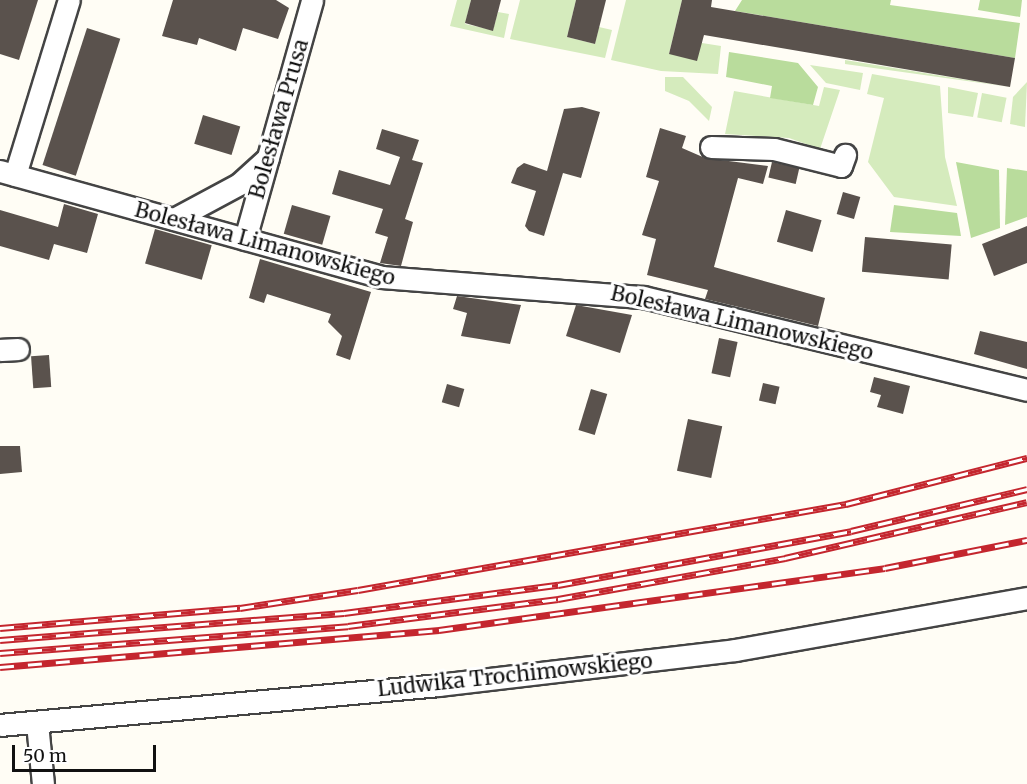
<!DOCTYPE html>
<meta charset="utf-8">
<style>
body{margin:0}
#map{position:relative;width:1027px;height:784px;overflow:hidden;background:#fffdf5;font-family:Merriweather,serif}
div>[style]{position:absolute}
.green>*{inset:0;background:#d5ebbd;transform-origin:0 0}
.forest>*{inset:0;background:#b9dc9c}
.building>*{inset:0;background:#5a524d;transform-origin:0 0}
.roads{filter:drop-shadow(2px 0 #444) drop-shadow(-2px 0 #444) drop-shadow(0 2px #444) drop-shadow(0 -2px #444)}
.minor>*{height:21px;margin:-10.5px;padding:0 10.5px;transform-origin:10.5px;border-radius:10.5px;background:#fff}
.rail>*{height:7px;margin-top:-3.5px;transform-origin:0;background:repeating-linear-gradient(90deg,#fff 0 14px,#c4262e 0 28px);box-sizing:border-box;border-block:2px solid #c4262e}
span{translate:-50% -50%;white-space:nowrap;text-align:center;line-height:1.15;-webkit-text-stroke:6px #fff;paint-order:stroke}
.street-label{font-size:21px;color:#111}
.scale{position:absolute;left:12px;top:745px;width:144px;height:27px;box-sizing:border-box;border:3px solid #111;border-top:0;padding-left:8px;font-size:18px;line-height:21px;white-space:nowrap;color:#111;-webkit-text-stroke:4px #fff;paint-order:stroke}
</style>
<div id="map">
<div class="green">
<div style="clip-path:polygon(457px 0,471px 0,465px 24px,493px 30px,498px 12px,509px 14px,504px 38px,450px 26px)"></div>
<div style="clip-path:polygon(520px 0,576px 0,567px 37px,595px 44px,599px 27px,612px 30px,605px 58px,510px 39px)"></div>
<div style="clip-path:polygon(626px 0,682px 0,669px 54px,702px 43px,721px 46px,718px 74px,661px 71px,611px 60px)"></div>
<div style="clip-path:polygon(845px 60px,1010px 87px,845px 64px)"></div>
<div style="clip-path:polygon(810px 65px,863px 73px,860px 90px,826px 83px)"></div>
<div style="clip-path:polygon(872px 74px,940px 86px,945px 157px,957px 206px,894px 197px,868px 162px,884px 98px,867px 94px)"></div>
<div style="clip-path:polygon(665px 77px,683px 77px,712px 107px,709px 121px,689px 101px,665px 91px)"></div>
<div style="clip-path:polygon(1027px 82px,1025px 127px,1010px 124px,1013px 97px)"></div>
<div style="clip-path:polygon(824px 87px,840px 90px,820px 149px,789px 138px,725px 134px,734px 91px,819px 106px)"></div>
<div style="clip-path:polygon(948px 87px,978px 93px,973px 117px,948px 113px)"></div>
<div style="left:982px;top:93px;width:25px;height:25px;rotate:11deg"></div>
</div>
<div class="forest">
<div style="clip-path:polygon(742px 0,891px 0,890px 5px,1020px 23px,1015px 58px,735px 11px)"></div>
<div style="clip-path:polygon(980px 0,1022px 0,1020px 17px,978px 10px)"></div>
<div style="clip-path:polygon(729px 52px,798px 63px,818px 87px,813px 105px,770px 98px,772px 86px,726px 77px)"></div>
<div style="clip-path:polygon(956px 162px,999px 170px,1000px 228px,971px 238px)"></div>
<div style="clip-path:polygon(1007px 168px,1027px 171px,1027px 217px,1005px 225px)"></div>
<div style="clip-path:polygon(894px 205px,957px 213px,961px 236px,890px 232px)"></div>
</div>
<div class="building">
<div style="clip-path:polygon(0 0,38px 0,19px 60px,0 54px)"></div>
<div style="clip-path:polygon(173px 0,276px 0,289px 8px,278px 39px,243px 28px,236px 51px,199px 38px,197px 45px,162px 36px)"></div>
<div style="clip-path:polygon(471px 0,501px 0,493px 31px,465px 23px)"></div>
<div style="clip-path:polygon(576px 0,606px 0,595px 44px,567px 37px)"></div>
<div style="clip-path:polygon(682px 0,712px 0,711px 7px,1015px 58px,1010px 87px,704px 35px,697px 61px,669px 54px)"></div>
<div style="left:87px;top:28px;width:35px;height:144px;rotate:18deg"></div>
<div style="clip-path:polygon(582px 107px,600px 112px,581px 178px,563px 173px,544px 236px,529px 231px,525px 226px,536px 191px,511px 183px,517px 168px,524px 163px,547px 171px,564px 109px)"></div>
<div style="left:203px;top:115px;width:39px;height:30px;rotate:17deg"></div>
<div style="clip-path:polygon(660px 128px,686px 136px,682px 148px,705px 158px,768px 166px,763px 184px,738px 178px,714px 267px,825px 298px,818px 326px,705px 299px,708px 290px,647px 275px,656px 239px,642px 235px,659px 181px,646px 177px)"></div>
<div style="clip-path:polygon(382px 129px,419px 140px,412px 160px,423px 163px,405px 219px,413px 222px,401px 266px,380px 263px,388px 237px,375px 233px,383px 209px,332px 194px,339px 170px,390px 185px,400px 157px,376px 149px)"></div>
<div style="left:772px;top:162px;width:28px;height:16px;rotate:13deg"></div>
<div style="left:843px;top:192px;width:18px;height:23px;rotate:16deg"></div>
<div style="clip-path:polygon(64px 204px,98px 214px,87px 253px,54px 244px,49px 260px,0 246px,0 210px,58px 227px)"></div>
<div style="left:292px;top:205px;width:40px;height:30px;rotate:16deg"></div>
<div style="left:786px;top:210px;width:37px;height:33px;rotate:16deg"></div>
<div style="clip-path:polygon(1027px 226px,1027px 263px,994px 276px,982px 244px)"></div>
<div style="left:155px;top:229px;width:59px;height:36px;rotate:16deg"></div>
<div style="left:865px;top:237px;width:87px;height:35px;rotate:5deg"></div>
<div style="clip-path:polygon(260px 259px,371px 292px,350px 360px,336px 355px,342px 336px,328px 322px,331px 314px,267px 294px,264px 303px,249px 298px)"></div>
<div style="clip-path:polygon(457px 296px,521px 305px,510px 344px,461px 336px,467px 313px,453px 309px)"></div>
<div style="clip-path:polygon(576px 305px,632px 315px,620px 353px,566px 336px)"></div>
<div style="clip-path:polygon(980px 331px,1027px 342px,1027px 369px,974px 354px)"></div>
<div style="left:719px;top:338px;width:19px;height:36px;rotate:12deg"></div>
<div style="left:49px;top:355px;width:32px;height:18px;rotate:86deg"></div>
<div style="clip-path:polygon(874px 377px,910px 386px,903px 414px,877px 407px,881px 395px,870px 392px)"></div>
<div style="left:763px;top:383px;width:17px;height:18px;rotate:13deg"></div>
<div style="left:447px;top:384px;width:18px;height:19px;rotate:16deg"></div>
<div style="left:591px;top:389px;width:17px;height:43px;rotate:17deg"></div>
<div style="left:688px;top:419px;width:35px;height:53px;rotate:12deg"></div>
<div style="clip-path:polygon(0 446px,20px 446px,22px 472px,0 474px)"></div>
</div>
<div class="roads">
<div class="minor">
<div style="left:711px;top:147px;width:63px;rotate:1.8deg"></div>
<div style="left:774px;top:149px;width:69px;rotate:14.2deg"></div>
<div style="left:841px;top:166px;width:12px;rotate:-70deg"></div>
<div style="left:0;top:171px;width:396px;rotate:15.5deg"></div>
<div style="left:382px;top:277px;width:262px;rotate:4.4deg"></div>
<div style="left:643px;top:297px;width:395px;rotate:13.6deg"></div>
<div style="left:15px;top:175px;width:183px;rotate:-72.9deg"></div>
<div style="left:174px;top:219px;width:74px;rotate:-28.3deg"></div>
<div style="left:239px;top:184px;width:39px;rotate:-42deg"></div>
<div style="left:245px;top:239px;width:248px;rotate:-74.3deg"></div>
<div style="left:0;top:350px;width:18px;rotate:-3deg"></div>
<div style="left:37px;top:723px;width:61px;rotate:84.4deg"></div>
<div style="left:0;top:725px;width:440px;rotate:-5.2deg"></div>
<div style="left:438px;top:685px;width:299px;rotate:-6.7deg"></div>
<div style="left:735px;top:650px;width:297px;rotate:-10.1deg"></div>
</div>
</div>
<div class="rail">
<div style="left:0;top:628px;width:241px;rotate:-4.8deg"></div>
<div style="left:240px;top:608px;width:119px;rotate:-8.7deg"></div>
<div style="left:358px;top:590px;width:496px;rotate:-10deg"></div>
<div style="left:846px;top:504px;width:187px;rotate:-14.3deg"></div>
<div style="left:0;top:640px;width:345px;rotate:-4.5deg"></div>
<div style="left:344px;top:613px;width:216px;rotate:-7.5deg"></div>
<div style="left:558px;top:585px;width:298px;rotate:-10.4deg"></div>
<div style="left:851px;top:531px;width:181px;rotate:-13.4deg"></div>
<div style="left:0;top:653px;width:349px;rotate:-4.4deg"></div>
<div style="left:348px;top:626px;width:212px;rotate:-7.3deg"></div>
<div style="left:558px;top:599px;width:231px;rotate:-10.2deg"></div>
<div style="left:785px;top:558px;width:248px;rotate:-13deg"></div>
<div style="left:0;top:667px;width:441px;rotate:-4.8deg"></div>
<div style="left:439px;top:630px;width:450px;rotate:-7.9deg"></div>
<div style="left:885px;top:568px;width:145px;rotate:-11.2deg"></div>
</div>
<div class="street-label">
<span style="left:279px;top:119px;rotate:-74deg">Bolesława Prusa</span>
<span style="left:265px;top:244px;rotate:15deg">Bolesława Limanowskiego</span>
<span style="left:742px;top:323px;rotate:13deg">Bolesława Limanowskiego</span>
<span style="left:515px;top:675px;rotate:-6deg">Ludwika Trochimowskiego</span>
</div>
<div class="scale">50 m</div>
</div>
